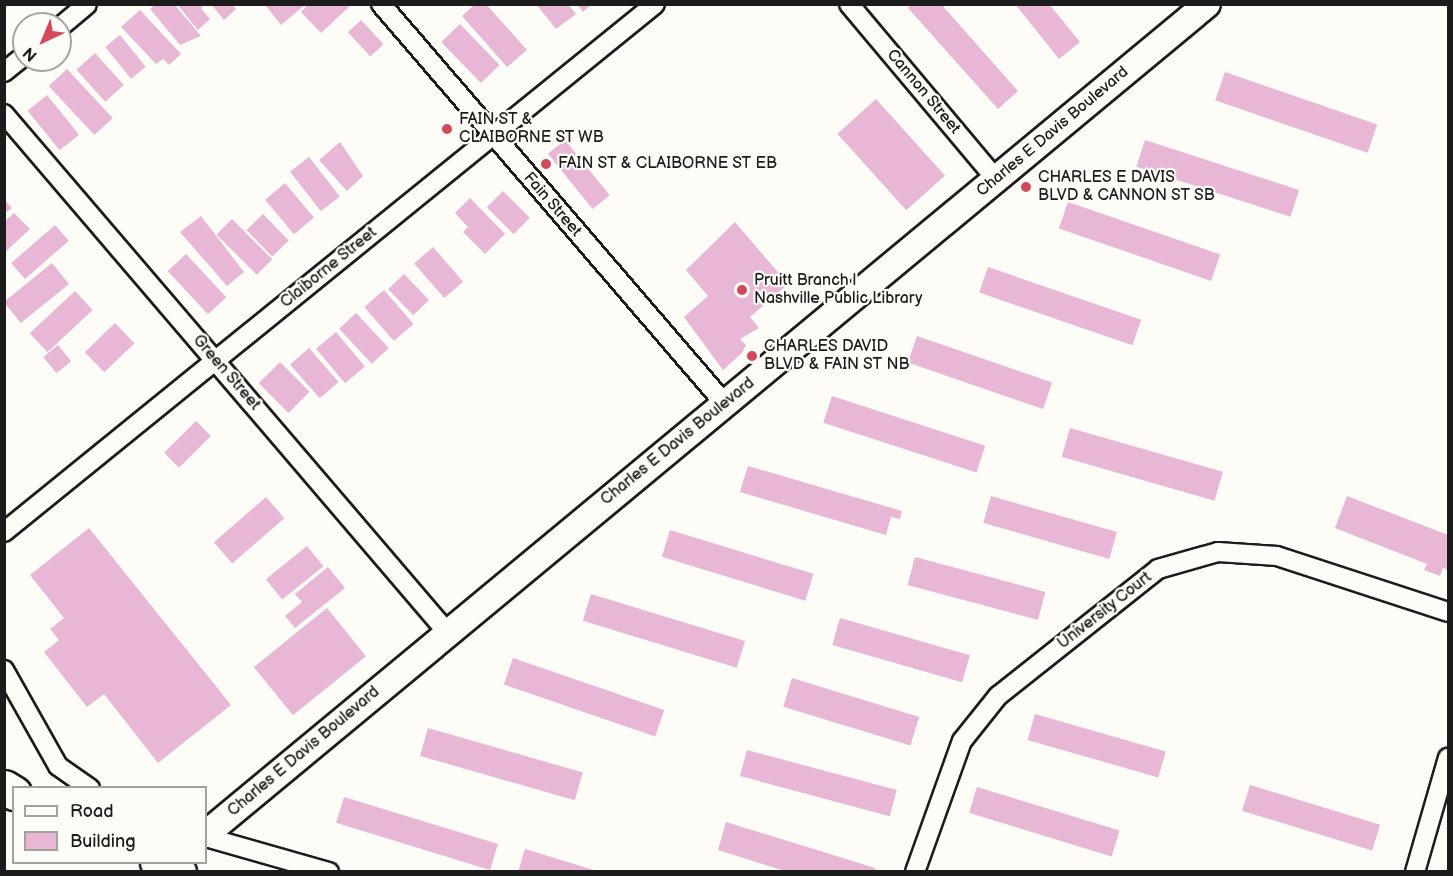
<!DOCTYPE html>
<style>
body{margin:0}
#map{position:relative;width:1453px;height:876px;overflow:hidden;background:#fdfcf7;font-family:"Balsamiq Sans",sans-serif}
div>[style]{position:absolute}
.building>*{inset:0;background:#e9b7d6;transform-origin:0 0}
.roads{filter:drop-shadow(2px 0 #1c1c1c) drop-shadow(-2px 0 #1c1c1c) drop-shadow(0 2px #1c1c1c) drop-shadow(0 -2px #1c1c1c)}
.street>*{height:18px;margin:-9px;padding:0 9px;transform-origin:9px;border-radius:9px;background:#fdfcf7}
.secondary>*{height:26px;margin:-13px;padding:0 13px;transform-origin:13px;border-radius:13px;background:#fdfcf7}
.highway>*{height:33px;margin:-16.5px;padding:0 16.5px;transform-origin:16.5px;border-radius:16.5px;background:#fdfcf7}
.dots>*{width:16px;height:16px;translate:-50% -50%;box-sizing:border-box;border:3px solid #fdfcf7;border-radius:50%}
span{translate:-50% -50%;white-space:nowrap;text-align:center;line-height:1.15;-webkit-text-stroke:4.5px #fdfcf7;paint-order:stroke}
.street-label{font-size:16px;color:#1c1c1c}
.poi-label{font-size:16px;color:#1c1c1c}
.left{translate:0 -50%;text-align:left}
.frame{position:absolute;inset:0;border:6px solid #1c1c1c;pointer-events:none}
.legend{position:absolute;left:12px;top:786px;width:195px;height:78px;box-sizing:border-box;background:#fdfcf7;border:2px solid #a3a29f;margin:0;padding:8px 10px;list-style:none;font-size:18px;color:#1c1c1c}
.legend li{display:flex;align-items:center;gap:12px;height:30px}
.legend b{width:30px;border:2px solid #a3a29f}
.north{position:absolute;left:12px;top:12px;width:60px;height:60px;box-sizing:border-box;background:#fdfcf7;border:2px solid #a3a29f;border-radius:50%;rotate:224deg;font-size:16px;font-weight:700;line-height:24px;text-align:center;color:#1c1c1c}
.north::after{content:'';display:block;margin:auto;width:21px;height:27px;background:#d1495b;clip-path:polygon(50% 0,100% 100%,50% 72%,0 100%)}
</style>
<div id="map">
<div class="building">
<div style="clip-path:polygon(156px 4px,174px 4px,201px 36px,180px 45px,150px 9px)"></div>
<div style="clip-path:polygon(177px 4px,205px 4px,201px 8px,210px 19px,198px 30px)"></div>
<div style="clip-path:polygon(211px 4px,232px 4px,236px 9px,224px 20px)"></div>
<div style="clip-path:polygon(306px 4px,281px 25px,266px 6px,268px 4px)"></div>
<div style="clip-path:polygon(308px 4px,347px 4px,349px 7px,321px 33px,301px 12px)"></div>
<div style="clip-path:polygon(475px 4px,486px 4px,527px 50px,507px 67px,462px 16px)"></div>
<div style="clip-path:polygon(536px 4px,568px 4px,576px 14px,556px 29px)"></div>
<div style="clip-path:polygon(577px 4px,592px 4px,583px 12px)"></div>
<div style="clip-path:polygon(911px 4px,941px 4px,1018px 91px,998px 109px,908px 8px)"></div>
<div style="clip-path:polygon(1015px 4px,1049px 4px,1080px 42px,1059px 59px)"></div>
<div style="clip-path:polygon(140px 10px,181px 54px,169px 65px,163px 59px,156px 64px,121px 27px)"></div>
<div style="left:361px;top:20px;width:33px;height:18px;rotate:47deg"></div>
<div style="left:460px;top:24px;width:57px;height:26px;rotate:46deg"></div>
<div style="left:120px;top:35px;width:41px;height:19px;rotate:51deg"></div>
<div style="left:95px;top:53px;width:43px;height:25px;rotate:48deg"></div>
<div style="left:67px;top:69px;width:67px;height:25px;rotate:47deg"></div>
<div style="left:1225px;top:72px;width:161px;height:30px;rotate:19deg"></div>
<div style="left:47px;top:95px;width:51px;height:25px;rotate:51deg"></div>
<div style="left:876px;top:99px;width:103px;height:52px;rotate:48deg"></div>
<div style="left:565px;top:140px;width:71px;height:22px;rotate:51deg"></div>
<div style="left:1145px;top:140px;width:162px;height:28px;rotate:18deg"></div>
<div style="clip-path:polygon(340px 142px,363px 176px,347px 191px,319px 160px)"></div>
<div style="left:309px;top:157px;width:50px;height:24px;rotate:52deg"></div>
<div style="left:285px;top:183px;width:45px;height:26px;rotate:50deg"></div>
<div style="left:503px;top:191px;width:38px;height:23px;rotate:45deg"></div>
<div style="clip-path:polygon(470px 198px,505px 234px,485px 254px,463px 232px,468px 227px,455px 213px)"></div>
<div style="clip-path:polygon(4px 199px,12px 208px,4px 214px)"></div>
<div style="left:1068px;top:202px;width:161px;height:28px;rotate:19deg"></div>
<div style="clip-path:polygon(14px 213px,30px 229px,4px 253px,4px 222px)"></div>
<div style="left:263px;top:214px;width:37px;height:23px;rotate:46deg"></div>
<div style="clip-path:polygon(201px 216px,244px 272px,227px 286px,180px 232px)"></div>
<div style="left:232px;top:219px;width:57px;height:22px;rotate:45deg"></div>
<div style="clip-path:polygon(735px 222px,788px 284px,750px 317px,759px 328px,740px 339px,746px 345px,742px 353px,723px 370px,684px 317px,708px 296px,686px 270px)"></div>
<div style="left:55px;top:225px;width:21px;height:58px;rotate:49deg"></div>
<div style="left:433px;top:247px;width:46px;height:25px;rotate:49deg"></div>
<div style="left:186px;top:254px;width:59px;height:25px;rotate:47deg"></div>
<div style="left:52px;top:263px;width:27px;height:62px;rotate:51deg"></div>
<div style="left:988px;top:267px;width:162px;height:27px;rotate:19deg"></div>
<div style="left:404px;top:274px;width:36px;height:22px;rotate:46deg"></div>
<div style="left:384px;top:290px;width:45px;height:26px;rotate:49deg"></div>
<div style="left:75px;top:291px;width:26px;height:62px;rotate:47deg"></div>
<div style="left:356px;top:313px;width:48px;height:23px;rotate:47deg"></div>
<div style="left:115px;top:323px;width:28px;height:42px;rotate:46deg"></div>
<div style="left:336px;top:332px;width:45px;height:26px;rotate:50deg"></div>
<div style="left:917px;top:336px;width:143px;height:28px;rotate:19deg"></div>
<div style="left:58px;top:345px;width:21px;height:19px;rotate:51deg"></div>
<div style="left:309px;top:348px;width:45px;height:25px;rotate:49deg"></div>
<div style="left:280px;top:362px;width:42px;height:30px;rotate:45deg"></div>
<div style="left:832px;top:396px;width:161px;height:28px;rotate:18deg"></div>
<div style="left:196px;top:421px;width:21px;height:45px;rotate:45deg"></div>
<div style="left:1070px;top:428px;width:159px;height:30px;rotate:16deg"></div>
<div style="clip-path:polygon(748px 466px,902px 511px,900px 519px,891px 517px,886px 535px,740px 492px)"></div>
<div style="left:991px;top:496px;width:131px;height:28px;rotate:16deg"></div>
<div style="clip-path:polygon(1347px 496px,1448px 535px,1448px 570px,1443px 568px,1440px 576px,1424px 570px,1427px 564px,1335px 528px)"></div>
<div style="left:266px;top:497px;width:28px;height:69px;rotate:49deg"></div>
<div style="clip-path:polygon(89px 528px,231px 705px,158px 763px,104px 694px,87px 707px,44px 652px,59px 640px,50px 629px,64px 618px,30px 575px)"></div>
<div style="left:670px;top:530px;width:150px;height:28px;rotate:17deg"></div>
<div style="left:307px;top:546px;width:26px;height:53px;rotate:51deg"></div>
<div style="left:915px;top:557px;width:135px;height:29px;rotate:15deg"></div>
<div style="clip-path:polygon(328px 567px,345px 588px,295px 628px,285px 616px,302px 602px,295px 594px)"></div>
<div style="left:591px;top:594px;width:161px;height:28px;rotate:17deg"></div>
<div style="left:327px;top:608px;width:62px;height:94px;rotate:51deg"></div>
<div style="left:840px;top:618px;width:135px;height:28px;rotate:16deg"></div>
<div style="left:513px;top:658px;width:160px;height:28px;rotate:19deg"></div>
<div style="left:792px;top:678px;width:133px;height:30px;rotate:17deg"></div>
<div style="left:1035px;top:714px;width:136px;height:27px;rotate:16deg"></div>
<div style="left:428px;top:728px;width:161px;height:29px;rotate:16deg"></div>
<div style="left:747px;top:750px;width:155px;height:27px;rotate:15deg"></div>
<div style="left:1250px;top:785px;width:136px;height:27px;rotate:17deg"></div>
<div style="left:977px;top:787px;width:149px;height:27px;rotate:17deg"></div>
<div style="left:344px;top:797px;width:161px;height:27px;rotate:17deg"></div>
<div style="clip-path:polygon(726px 822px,875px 868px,874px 872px,788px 872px,718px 850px)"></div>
<div style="clip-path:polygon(525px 849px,597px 871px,597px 872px,518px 872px)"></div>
</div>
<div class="roads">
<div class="street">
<div style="left:381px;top:4px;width:528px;rotate:49.3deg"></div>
<div style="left:849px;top:4px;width:229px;rotate:50deg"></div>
<div style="left:60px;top:27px;width:35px;rotate:-40deg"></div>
<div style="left:4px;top:72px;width:26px;rotate:-39deg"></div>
<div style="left:4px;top:114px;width:682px;rotate:49.46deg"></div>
<div style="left:4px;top:532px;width:838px;rotate:-39.04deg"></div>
<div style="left:4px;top:670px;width:110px;rotate:60.6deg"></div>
<div style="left:58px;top:766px;width:39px;rotate:35deg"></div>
<div style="left:206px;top:837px;width:128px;rotate:15.9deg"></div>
<div style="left:915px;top:872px;width:139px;rotate:-70.3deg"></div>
<div style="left:962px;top:741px;width:58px;rotate:-51.3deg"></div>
<div style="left:998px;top:696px;width:204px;rotate:-38.4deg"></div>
<div style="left:1158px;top:569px;width:62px;rotate:-15.8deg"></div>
<div style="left:1218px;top:552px;width:59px;rotate:3.9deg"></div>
<div style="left:1277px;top:556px;width:180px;rotate:18.1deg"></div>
<div style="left:1415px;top:872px;width:119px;rotate:-73.9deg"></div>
</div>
<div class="secondary">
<div style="left:206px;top:834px;width:1300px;rotate:-39.66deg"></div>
</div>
<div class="highway">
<div style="left:4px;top:787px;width:12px;rotate:31deg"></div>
<div style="left:157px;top:862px;width:24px;rotate:24deg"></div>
</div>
</div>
<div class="dots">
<div style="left:447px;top:129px;background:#d1495b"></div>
<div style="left:546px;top:164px;background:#d1495b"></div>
<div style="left:1026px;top:187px;background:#d1495b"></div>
<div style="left:742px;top:290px;background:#d1495b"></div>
<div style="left:752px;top:356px;background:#d1495b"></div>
</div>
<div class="street-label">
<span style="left:923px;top:92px;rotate:50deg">Cannon Street</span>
<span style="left:1053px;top:132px;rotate:-40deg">Charles E Davis Boulevard</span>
<span style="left:552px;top:205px;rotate:49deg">Fain Street</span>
<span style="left:329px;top:268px;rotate:-39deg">Claiborne Street</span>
<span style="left:226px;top:373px;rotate:49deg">Green Street</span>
<span style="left:678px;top:442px;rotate:-39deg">Charles E Davis Boulevard</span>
<span style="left:1105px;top:611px;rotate:-38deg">University Court</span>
<span style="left:304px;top:752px;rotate:-40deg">Charles E Davis Boulevard</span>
</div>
<div class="poi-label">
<span class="left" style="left:459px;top:129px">FAIN ST &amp;<br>CLAIBORNE ST WB</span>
<span class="left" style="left:558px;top:164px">FAIN ST &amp; CLAIBORNE ST EB</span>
<span class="left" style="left:1038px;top:187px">CHARLES E DAVIS<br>BLVD &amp; CANNON ST SB</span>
<span class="left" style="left:754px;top:290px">Pruitt Branch |<br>Nashville Public Library</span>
<span class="left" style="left:764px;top:356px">CHARLES DAVID<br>BLVD &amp; FAIN ST NB</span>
</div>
<div class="frame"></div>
<ul class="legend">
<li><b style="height:8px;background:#fdfcf7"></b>Road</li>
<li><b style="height:16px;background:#e9b7d6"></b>Building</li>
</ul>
<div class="north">N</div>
</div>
